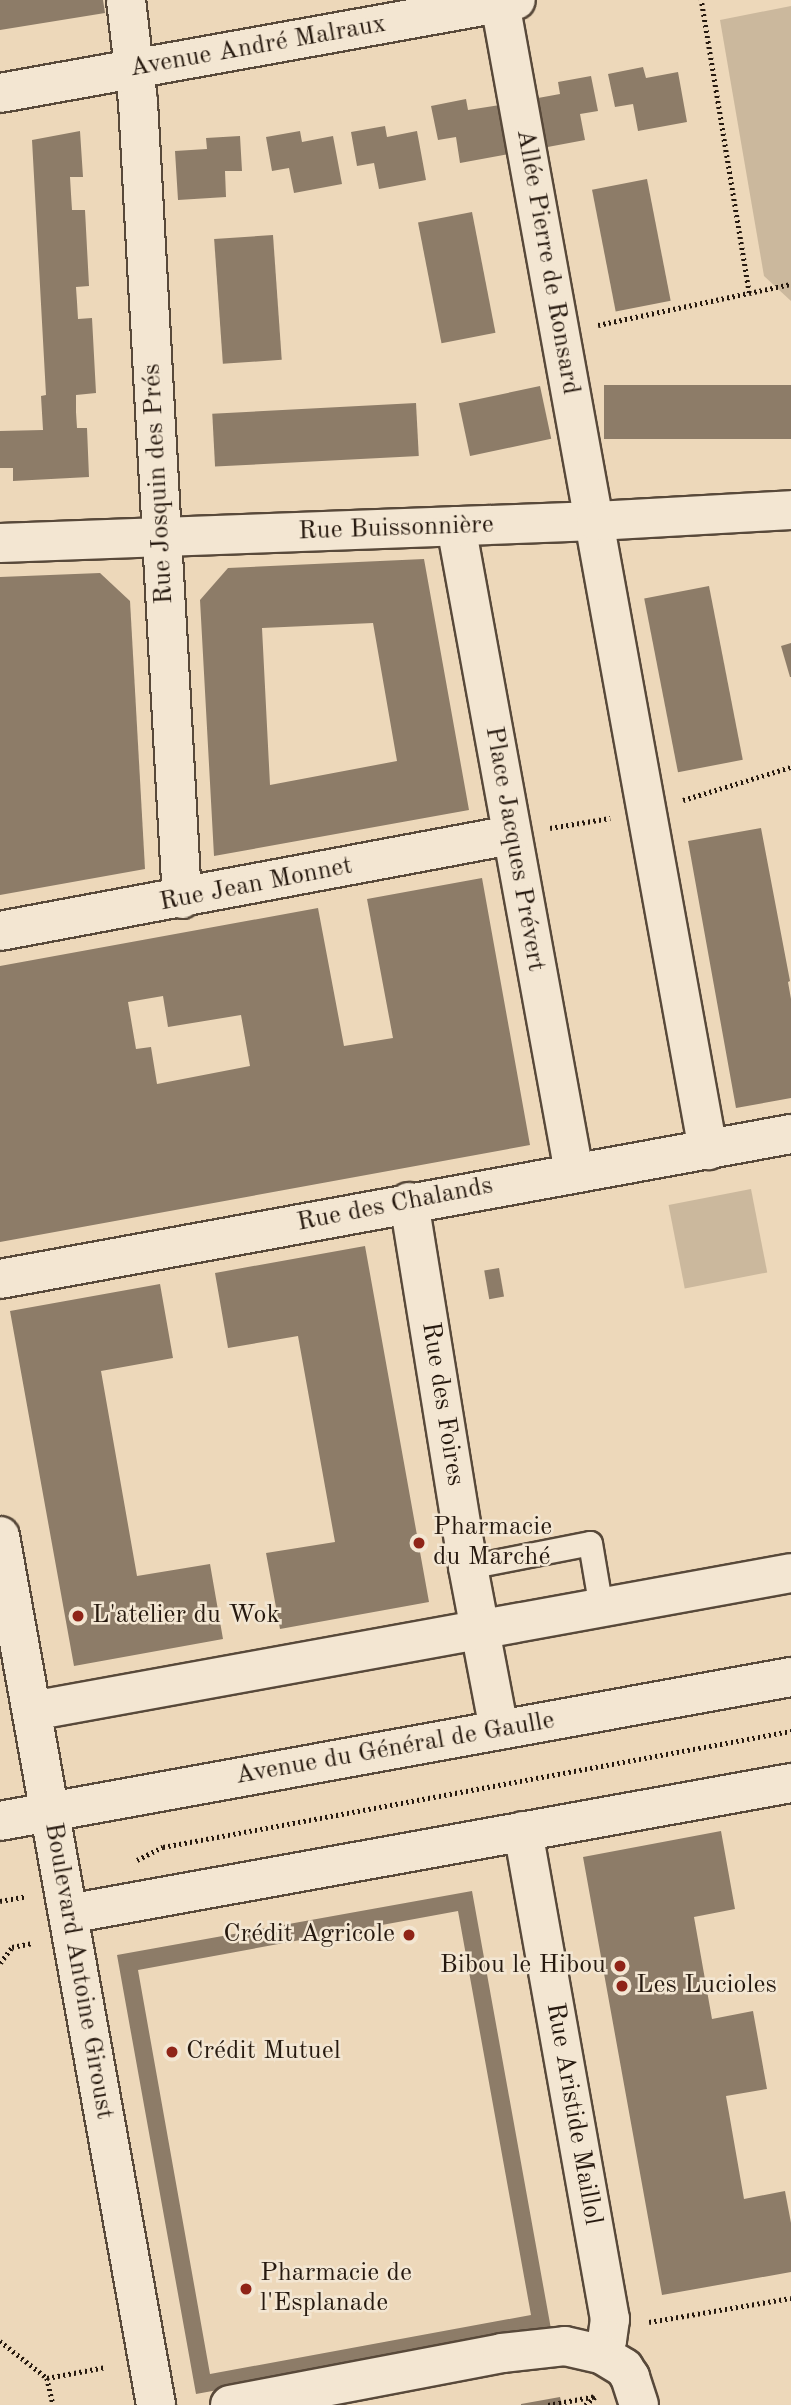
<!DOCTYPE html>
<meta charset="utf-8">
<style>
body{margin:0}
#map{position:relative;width:791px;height:2405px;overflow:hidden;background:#edd8ba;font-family:"Old Standard TT",serif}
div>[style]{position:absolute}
.green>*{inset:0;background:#cbb89d;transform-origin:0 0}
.building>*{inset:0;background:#8d7c68;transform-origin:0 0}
.path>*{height:4.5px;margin-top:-2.25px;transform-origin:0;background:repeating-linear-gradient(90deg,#26190f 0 2px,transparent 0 5.5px)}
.roads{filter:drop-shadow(2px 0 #58493a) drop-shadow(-2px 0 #58493a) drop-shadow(0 2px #58493a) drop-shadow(0 -2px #58493a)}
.lane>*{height:23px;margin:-11.5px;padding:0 11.5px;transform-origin:11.5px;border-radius:11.5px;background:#f3e6d2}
.street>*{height:38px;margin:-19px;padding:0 19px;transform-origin:19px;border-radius:19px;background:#f3e6d2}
.secondary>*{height:38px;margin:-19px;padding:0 19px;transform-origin:19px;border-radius:19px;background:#f3e6d2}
.dots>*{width:19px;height:19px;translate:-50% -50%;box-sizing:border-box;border:4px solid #f3e6d2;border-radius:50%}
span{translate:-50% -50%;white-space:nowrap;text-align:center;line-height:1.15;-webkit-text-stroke:5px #f3e6d2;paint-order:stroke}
.street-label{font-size:26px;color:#26190f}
.poi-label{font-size:26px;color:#26190f}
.left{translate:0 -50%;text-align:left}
.right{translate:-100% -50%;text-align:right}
</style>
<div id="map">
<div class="green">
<div style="clip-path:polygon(791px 6px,791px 301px,764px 276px,720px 20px)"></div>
<div style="left:751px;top:1189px;width:85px;height:84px;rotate:79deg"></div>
</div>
<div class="building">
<div style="clip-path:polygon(0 0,103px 0,105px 13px,0 30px)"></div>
<div style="clip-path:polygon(643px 67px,646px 78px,678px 72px,687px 122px,638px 131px,633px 104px,615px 107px,608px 74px)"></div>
<div style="clip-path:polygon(591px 76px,598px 111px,580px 114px,585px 140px,537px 149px,527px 100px,560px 94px,558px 82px)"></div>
<div style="clip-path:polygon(466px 99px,468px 110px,500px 105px,509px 154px,460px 163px,456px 137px,438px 140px,431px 106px)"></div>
<div style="clip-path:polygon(385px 126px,387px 137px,417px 131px,426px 180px,379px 189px,374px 163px,357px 166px,351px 132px)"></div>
<div style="clip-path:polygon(80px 131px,83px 177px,70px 177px,71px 194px,72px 210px,85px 210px,89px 286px,76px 287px,77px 302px,78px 319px,92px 318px,96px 393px,76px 395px,76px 412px,77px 428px,87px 428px,89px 477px,13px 481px,13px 468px,0 468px,0 431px,43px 430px,41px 396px,46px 395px,32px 140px)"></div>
<div style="clip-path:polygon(300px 131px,302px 142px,333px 136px,342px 184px,294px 193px,289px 168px,272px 171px,266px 137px)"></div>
<div style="clip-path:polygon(240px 136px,242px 171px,225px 171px,226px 197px,178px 200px,175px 151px,207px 149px,206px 138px)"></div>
<div style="left:647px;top:179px;width:124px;height:56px;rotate:79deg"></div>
<div style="left:472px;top:212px;width:123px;height:55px;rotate:79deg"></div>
<div style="left:273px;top:235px;width:125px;height:59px;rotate:86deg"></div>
<div style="left:791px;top:385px;width:54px;height:187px;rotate:90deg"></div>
<div style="left:540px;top:386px;width:54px;height:83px;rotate:78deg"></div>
<div style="left:416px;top:403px;width:53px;height:204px;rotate:87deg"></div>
<div style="clip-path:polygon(evenodd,424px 559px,469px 810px,214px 856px,200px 600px,228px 568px,424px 559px,373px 623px,397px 761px,270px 785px,262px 628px,373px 623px)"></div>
<div style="clip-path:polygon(100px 573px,130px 601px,145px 869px,0 895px,0 577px)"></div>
<div style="left:709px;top:586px;width:177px;height:66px;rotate:79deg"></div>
<div style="clip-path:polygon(791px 643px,791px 677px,790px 677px,781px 646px)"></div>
<div style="clip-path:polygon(761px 828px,790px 981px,788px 982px,791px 999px,791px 1098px,736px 1108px,688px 841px)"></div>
<div style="clip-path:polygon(evenodd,482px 878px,530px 1145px,0 1242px,0 966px,318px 908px,344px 1046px,393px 1038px,367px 899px,482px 878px,163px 996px,168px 1027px,241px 1015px,250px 1066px,157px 1084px,151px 1047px,136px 1049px,128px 1002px,163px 996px)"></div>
<div style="clip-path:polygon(365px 1246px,429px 1602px,280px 1629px,266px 1553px,335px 1542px,298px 1336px,228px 1348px,215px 1273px)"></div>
<div style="left:499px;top:1268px;width:29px;height:15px;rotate:80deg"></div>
<div style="clip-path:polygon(160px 1284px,173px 1358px,101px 1371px,137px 1576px,210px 1564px,223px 1639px,74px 1666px,10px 1311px)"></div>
<div style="clip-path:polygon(721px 1831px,735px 1909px,694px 1917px,712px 2019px,753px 2011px,767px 2089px,726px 2096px,744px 2199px,785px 2191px,791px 2223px,791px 2272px,662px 2295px,583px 1857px)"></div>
<div style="clip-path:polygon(evenodd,472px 1891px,551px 2329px,196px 2394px,117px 1955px,472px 1891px,458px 1911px,531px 2315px,210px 2374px,138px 1970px,458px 1911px)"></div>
<div style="clip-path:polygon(560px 2397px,562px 2405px,521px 2405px,521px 2404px)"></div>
</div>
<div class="path">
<div style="left:749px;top:293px;width:43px;rotate:-12.1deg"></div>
<div style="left:598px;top:325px;width:154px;rotate:-12deg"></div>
<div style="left:749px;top:293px;width:297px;rotate:-99.3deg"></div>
<div style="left:683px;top:800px;width:113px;rotate:-17deg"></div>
<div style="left:550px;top:828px;width:61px;rotate:-9.5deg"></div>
<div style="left:137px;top:1860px;width:29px;rotate:-27deg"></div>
<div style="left:163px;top:1847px;width:639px;rotate:-10.47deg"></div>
<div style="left:0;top:1901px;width:27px;rotate:-10deg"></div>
<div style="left:0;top:1963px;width:20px;rotate:-53deg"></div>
<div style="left:12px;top:1947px;width:20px;rotate:-11deg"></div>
<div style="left:649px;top:2322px;width:144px;rotate:-9.6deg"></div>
<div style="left:0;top:2341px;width:60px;rotate:38.2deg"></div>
<div style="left:47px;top:2378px;width:28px;rotate:77deg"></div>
<div style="left:47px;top:2378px;width:60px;rotate:-10.6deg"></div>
<div style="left:548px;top:2405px;width:49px;rotate:-10.6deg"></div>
<div style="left:585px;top:2405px;width:13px;rotate:-39deg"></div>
</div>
<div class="roads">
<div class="lane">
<div style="left:468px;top:1567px;width:124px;rotate:-11.1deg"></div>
<div style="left:590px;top:1543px;width:66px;rotate:80.4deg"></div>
</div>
<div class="street">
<div style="left:126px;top:0;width:103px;rotate:83.3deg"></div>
<div style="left:138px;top:102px;width:798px;rotate:86.84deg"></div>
<div style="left:500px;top:3px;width:1166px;rotate:79.72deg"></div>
<div style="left:456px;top:526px;width:657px;rotate:79.65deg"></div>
<div style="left:0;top:543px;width:596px;rotate:-2.11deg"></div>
<div style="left:596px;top:521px;width:195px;rotate:-3.2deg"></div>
<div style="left:0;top:931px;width:520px;rotate:-10.64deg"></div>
<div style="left:409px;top:1202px;width:370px;rotate:80.8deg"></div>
<div style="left:468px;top:1567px;width:166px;rotate:79.2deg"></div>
<div style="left:0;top:1279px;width:804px;rotate:-10.39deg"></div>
<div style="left:32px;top:1711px;width:771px;rotate:-10.3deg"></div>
<div style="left:523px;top:1831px;width:496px;rotate:79.9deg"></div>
<div style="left:610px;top:2319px;width:21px;rotate:98deg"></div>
<div style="left:607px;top:2340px;width:15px;rotate:113deg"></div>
<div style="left:68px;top:1914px;width:735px;rotate:-10.27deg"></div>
<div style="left:230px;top:2405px;width:277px;rotate:-10.8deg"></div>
<div style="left:502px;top:2353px;width:63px;rotate:-6.3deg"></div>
<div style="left:565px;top:2346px;width:37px;rotate:13deg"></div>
<div style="left:601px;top:2354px;width:27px;rotate:31deg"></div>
<div style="left:624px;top:2368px;width:11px;rotate:56deg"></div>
<div style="left:630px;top:2377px;width:29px;rotate:72deg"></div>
</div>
<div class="secondary">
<div style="left:0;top:93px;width:524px;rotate:-10.22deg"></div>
<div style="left:0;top:1536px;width:883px;rotate:79.82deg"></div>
<div style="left:0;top:1821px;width:804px;rotate:-10.32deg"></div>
</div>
</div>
<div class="dots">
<div style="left:419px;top:1543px;background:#8f2418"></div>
<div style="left:78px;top:1616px;background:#8f2418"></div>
<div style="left:409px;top:1935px;background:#8f2418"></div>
<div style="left:620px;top:1966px;background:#8f2418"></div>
<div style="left:622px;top:1986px;background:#8f2418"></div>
<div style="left:172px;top:2052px;background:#8f2418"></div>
<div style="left:246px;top:2289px;background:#8f2418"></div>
</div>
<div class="street-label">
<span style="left:258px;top:47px;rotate:-10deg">Avenue André Malraux</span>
<span style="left:547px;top:262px;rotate:80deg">Allée Pierre de Ronsard</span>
<span style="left:159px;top:484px;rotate:-93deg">Rue Josquin des Prés</span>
<span style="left:396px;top:529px;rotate:-2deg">Rue Buissonnière</span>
<span style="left:514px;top:849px;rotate:80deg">Place Jacques Prévert</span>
<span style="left:256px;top:885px;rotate:-11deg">Rue Jean Monnet</span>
<span style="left:395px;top:1205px;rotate:-11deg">Rue des Chalands</span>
<span style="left:442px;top:1404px;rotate:81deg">Rue des Foires</span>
<span style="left:395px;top:1749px;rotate:-10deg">Avenue du Général de Gaulle</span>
<span style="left:78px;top:1971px;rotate:80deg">Boulevard Antoine Giroust</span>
<span style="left:573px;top:2114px;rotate:80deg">Rue Aristide Maillol</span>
</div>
<div class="poi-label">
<span class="left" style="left:433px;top:1543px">Pharmacie<br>du Marché</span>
<span class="left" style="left:92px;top:1616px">L'atelier du Wok</span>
<span class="right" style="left:395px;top:1935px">Crédit Agricole</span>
<span class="right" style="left:606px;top:1966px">Bibou le Hibou</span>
<span class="left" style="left:636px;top:1986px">Les Lucioles</span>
<span class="left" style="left:186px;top:2052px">Crédit Mutuel</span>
<span class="left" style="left:260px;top:2289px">Pharmacie de<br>l'Esplanade</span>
</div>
</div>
